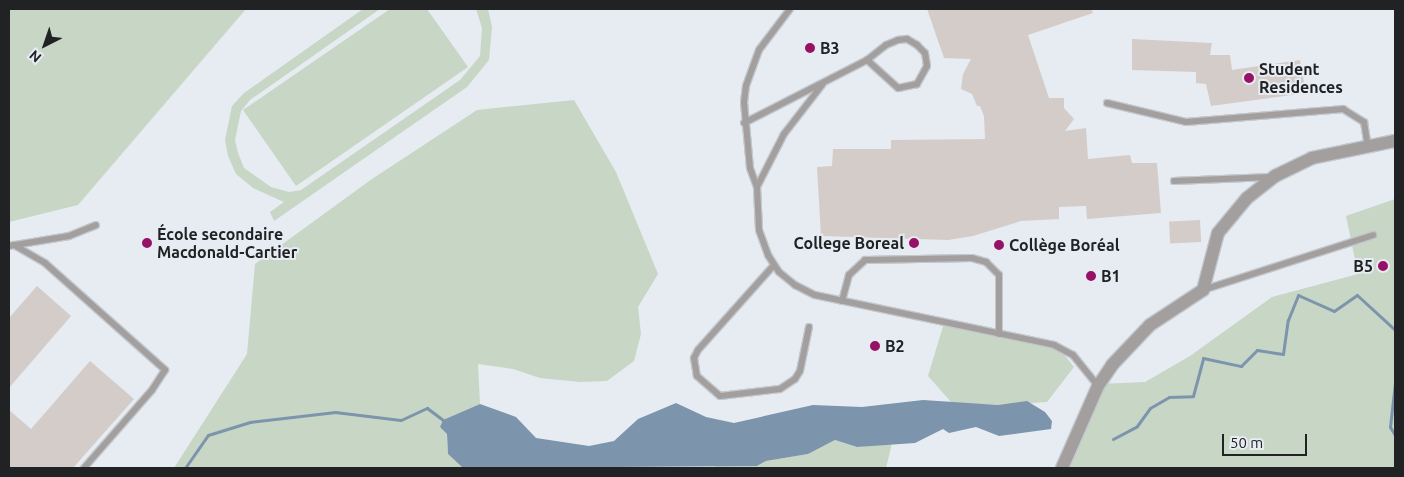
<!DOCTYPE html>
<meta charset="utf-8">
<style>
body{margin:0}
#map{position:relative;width:1404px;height:477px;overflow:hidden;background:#e6ecf2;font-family:Ubuntu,sans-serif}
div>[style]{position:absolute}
.green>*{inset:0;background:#c8d6c5}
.water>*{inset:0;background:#7c95ac}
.stream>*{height:3px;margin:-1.5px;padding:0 1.5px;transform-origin:1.5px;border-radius:1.5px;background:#7c95ac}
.building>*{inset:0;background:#d4ccc9;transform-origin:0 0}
.roads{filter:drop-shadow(1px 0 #c2c8cd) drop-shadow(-1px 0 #c2c8cd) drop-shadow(0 1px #c2c8cd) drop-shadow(0 -1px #c2c8cd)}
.service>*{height:6px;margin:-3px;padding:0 3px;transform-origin:3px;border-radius:3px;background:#a39f9f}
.minor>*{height:12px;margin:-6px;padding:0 6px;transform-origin:6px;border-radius:6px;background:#a39f9f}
.dots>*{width:14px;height:14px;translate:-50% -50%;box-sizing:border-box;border:2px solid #e6ecf2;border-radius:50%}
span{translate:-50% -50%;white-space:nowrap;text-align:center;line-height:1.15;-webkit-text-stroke:4px #e6ecf2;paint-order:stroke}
.poi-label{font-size:16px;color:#202224;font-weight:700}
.left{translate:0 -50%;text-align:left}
.right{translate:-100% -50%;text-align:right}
.frame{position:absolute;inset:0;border:10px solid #202224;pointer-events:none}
.north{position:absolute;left:20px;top:20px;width:50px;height:50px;-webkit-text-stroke:4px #e6ecf2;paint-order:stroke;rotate:221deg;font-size:14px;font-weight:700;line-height:20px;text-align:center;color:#202224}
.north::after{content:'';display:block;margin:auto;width:18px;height:22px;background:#202224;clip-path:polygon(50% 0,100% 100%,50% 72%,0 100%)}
.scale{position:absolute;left:1222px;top:434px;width:85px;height:22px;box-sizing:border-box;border:2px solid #202224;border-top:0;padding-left:6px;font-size:15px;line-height:18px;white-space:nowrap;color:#202224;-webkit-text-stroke:4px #e6ecf2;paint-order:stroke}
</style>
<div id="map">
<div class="green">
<div style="clip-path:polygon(9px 9px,246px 9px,78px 205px,9px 222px)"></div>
<div style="clip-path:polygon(363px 9px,380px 9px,250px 100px,241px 111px,235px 140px,238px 153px,244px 168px,271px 187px,289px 192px,301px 190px,460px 80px,480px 56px,482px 28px,476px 9px,488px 9px,492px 27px,489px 60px,467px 87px,274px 221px,270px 212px,284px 202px,253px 188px,236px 174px,228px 156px,225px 140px,232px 106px,244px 93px)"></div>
<div style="clip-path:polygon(390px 9px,427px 9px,468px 67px,296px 186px,243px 110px)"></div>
<div style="clip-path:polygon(574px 100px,616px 172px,658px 274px,638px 307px,641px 334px,634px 361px,607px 381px,580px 382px,540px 378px,513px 369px,478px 364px,480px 404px,443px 420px,440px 427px,447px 434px,448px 454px,463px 468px,174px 468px,247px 354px,255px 264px,372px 179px,477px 110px)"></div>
<div style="clip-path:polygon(1395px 199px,1395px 468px,1064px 468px,1098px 384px,1145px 382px,1190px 356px,1272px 297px,1358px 274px,1346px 216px)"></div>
<div style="clip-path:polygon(944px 323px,1058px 347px,1074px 367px,1047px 402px,998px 405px,952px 403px,928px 376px)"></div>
<div style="clip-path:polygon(835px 440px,857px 447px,892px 443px,886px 468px,712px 468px,718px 465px,757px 466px,766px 461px,808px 454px)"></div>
</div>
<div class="water">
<div style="clip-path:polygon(923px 400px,998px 405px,1027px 401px,1045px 412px,1052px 421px,1051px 429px,999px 436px,976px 427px,949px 433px,943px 429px,915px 443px,857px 447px,835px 440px,808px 454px,766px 461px,757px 466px,463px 468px,448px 454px,447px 434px,440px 427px,443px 420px,480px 404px,516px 417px,536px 438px,589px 446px,614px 441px,638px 419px,676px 403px,706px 417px,734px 423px,813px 405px,862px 407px)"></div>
</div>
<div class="stream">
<div style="left:1395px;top:383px;width:44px;rotate:96.5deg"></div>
<div style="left:1390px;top:427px;width:9px;rotate:58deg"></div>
<div style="left:1113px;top:439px;width:27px;rotate:-28deg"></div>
<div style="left:1137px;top:426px;width:22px;rotate:-54deg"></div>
<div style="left:1150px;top:408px;width:22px;rotate:-30deg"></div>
<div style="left:1169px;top:397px;width:24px;rotate:-2deg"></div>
<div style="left:1193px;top:396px;width:39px;rotate:-75deg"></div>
<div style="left:1203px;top:358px;width:39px;rotate:12deg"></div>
<div style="left:1241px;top:366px;width:23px;rotate:-45deg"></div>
<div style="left:1257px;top:350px;width:26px;rotate:9deg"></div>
<div style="left:1283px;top:354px;width:34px;rotate:-82deg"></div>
<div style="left:1288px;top:320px;width:27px;rotate:-68deg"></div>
<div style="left:1298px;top:295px;width:39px;rotate:24deg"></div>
<div style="left:1334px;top:311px;width:28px;rotate:-35deg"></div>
<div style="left:1357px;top:295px;width:52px;rotate:42.6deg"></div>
<div style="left:185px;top:468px;width:40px;rotate:-55.1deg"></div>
<div style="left:208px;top:435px;width:44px;rotate:-17.2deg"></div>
<div style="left:250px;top:422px;width:86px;rotate:-6.7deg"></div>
<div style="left:335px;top:412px;width:66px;rotate:6.9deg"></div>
<div style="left:401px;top:420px;width:29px;rotate:-25deg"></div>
<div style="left:427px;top:408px;width:20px;rotate:37deg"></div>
</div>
<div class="building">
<div style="clip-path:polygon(927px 9px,1091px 9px,1093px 13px,1028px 35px,1049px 98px,1064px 98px,1064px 108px,1074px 119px,1065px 131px,1086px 128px,1088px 159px,1130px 155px,1132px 163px,1157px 163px,1161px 213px,1087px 219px,1086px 206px,1059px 207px,1059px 219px,1021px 221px,973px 236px,948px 240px,821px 236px,817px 167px,832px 166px,833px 149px,891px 149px,891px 140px,985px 139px,984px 116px,980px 106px,977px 106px,972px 94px,961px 89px,963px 74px,971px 59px,944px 58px)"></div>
<div style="clip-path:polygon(1132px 39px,1212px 43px,1210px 55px,1230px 55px,1232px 70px,1300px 60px,1306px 93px,1211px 106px,1206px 84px,1196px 83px,1196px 72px,1132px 70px)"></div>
<div style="left:1200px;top:220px;width:22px;height:31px;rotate:87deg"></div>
<div style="clip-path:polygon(37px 286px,71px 316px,9px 388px,9px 318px)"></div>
<div style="clip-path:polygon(90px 361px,134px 399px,73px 468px,9px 468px,9px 410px,31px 429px)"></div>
</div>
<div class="roads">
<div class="service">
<div style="left:790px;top:9px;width:51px;rotate:127.1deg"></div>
<div style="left:759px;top:50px;width:38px;rotate:110deg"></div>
<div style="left:746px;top:86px;width:16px;rotate:97deg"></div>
<div style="left:744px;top:102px;width:66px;rotate:84.8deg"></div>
<div style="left:750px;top:168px;width:20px;rotate:70deg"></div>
<div style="left:757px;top:187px;width:43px;rotate:87.3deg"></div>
<div style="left:759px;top:230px;width:27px;rotate:70deg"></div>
<div style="left:768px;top:255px;width:20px;rotate:57deg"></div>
<div style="left:779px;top:272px;width:21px;rotate:39deg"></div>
<div style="left:795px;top:285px;width:22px;rotate:27deg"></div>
<div style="left:815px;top:295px;width:244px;rotate:11.8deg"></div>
<div style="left:1054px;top:345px;width:21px;rotate:28deg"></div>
<div style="left:1073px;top:355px;width:40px;rotate:51deg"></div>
<div style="left:1107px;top:103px;width:81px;rotate:13.5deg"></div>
<div style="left:1186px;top:122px;width:158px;rotate:-4.7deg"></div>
<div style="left:1343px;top:109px;width:25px;rotate:32deg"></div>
<div style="left:1364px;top:122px;width:25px;rotate:81deg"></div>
<div style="left:744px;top:123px;width:138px;rotate:-27.1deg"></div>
<div style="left:867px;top:60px;width:24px;rotate:-38deg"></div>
<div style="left:886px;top:45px;width:13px;rotate:-23deg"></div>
<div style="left:898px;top:40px;width:9px;rotate:-6deg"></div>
<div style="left:907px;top:39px;width:12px;rotate:31deg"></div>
<div style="left:917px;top:45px;width:11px;rotate:45deg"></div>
<div style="left:925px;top:53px;width:13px;rotate:81deg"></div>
<div style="left:927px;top:66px;width:21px;rotate:119deg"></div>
<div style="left:917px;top:84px;width:19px;rotate:168deg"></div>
<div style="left:898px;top:88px;width:42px;rotate:-137.9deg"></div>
<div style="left:1174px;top:181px;width:97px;rotate:-2.4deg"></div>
<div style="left:757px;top:187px;width:59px;rotate:-63deg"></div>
<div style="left:784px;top:134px;width:62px;rotate:-52.2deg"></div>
<div style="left:15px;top:245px;width:55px;rotate:-9.5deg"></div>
<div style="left:69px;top:236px;width:29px;rotate:-22deg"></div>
<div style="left:9px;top:246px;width:5px;rotate:-11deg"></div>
<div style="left:14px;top:245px;width:36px;rotate:30deg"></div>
<div style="left:45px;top:263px;width:161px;rotate:41.7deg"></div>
<div style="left:165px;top:370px;width:24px;rotate:123deg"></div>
<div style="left:152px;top:390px;width:103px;rotate:131.1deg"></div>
<div style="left:774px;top:265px;width:114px;rotate:131.8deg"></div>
<div style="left:698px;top:350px;width:9px;rotate:117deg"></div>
<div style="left:694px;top:358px;width:18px;rotate:81deg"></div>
<div style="left:697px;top:376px;width:30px;rotate:41deg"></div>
<div style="left:720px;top:396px;width:60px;rotate:-6.7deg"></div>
<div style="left:780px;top:389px;width:18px;rotate:-34deg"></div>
<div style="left:795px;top:379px;width:9px;rotate:-58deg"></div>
<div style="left:800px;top:371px;width:45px;rotate:-78.4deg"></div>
<div style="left:1203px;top:290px;width:179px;rotate:-17.9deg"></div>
<div style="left:842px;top:301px;width:27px;rotate:-75deg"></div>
<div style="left:849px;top:275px;width:22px;rotate:-43deg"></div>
<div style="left:865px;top:260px;width:107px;rotate:-1.1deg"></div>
<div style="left:972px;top:258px;width:15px;rotate:16deg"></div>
<div style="left:986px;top:262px;width:18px;rotate:45deg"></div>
<div style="left:999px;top:275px;width:59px;rotate:90deg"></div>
</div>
<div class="minor">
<div style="left:1062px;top:468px;width:90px;rotate:-66.3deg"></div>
<div style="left:1098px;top:386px;width:25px;rotate:-56deg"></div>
<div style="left:1112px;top:365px;width:55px;rotate:-46.5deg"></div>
<div style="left:1150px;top:325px;width:64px;rotate:-33.4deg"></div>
<div style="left:1203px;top:290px;width:59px;rotate:-75.3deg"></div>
<div style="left:1218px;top:233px;width:45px;rotate:-50.4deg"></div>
<div style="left:1247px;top:198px;width:36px;rotate:-38deg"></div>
<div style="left:1275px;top:176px;width:41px;rotate:-25.9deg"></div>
<div style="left:1312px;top:158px;width:85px;rotate:-11.6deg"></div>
</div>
</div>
<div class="dots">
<div style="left:810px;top:48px;background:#971167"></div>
<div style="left:1249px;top:78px;background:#971167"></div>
<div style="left:147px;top:243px;background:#971167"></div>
<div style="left:914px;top:243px;background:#971167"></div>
<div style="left:999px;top:245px;background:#971167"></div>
<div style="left:1383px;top:266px;background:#971167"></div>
<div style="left:1091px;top:276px;background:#971167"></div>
<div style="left:875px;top:346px;background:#971167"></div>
</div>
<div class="poi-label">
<span class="left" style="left:820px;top:48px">B3</span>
<span class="left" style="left:1259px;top:78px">Student<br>Residences</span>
<span class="left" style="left:157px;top:243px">École secondaire<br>Macdonald-Cartier</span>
<span class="right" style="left:904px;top:243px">College Boreal</span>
<span class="left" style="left:1009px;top:245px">Collège Boréal</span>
<span class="right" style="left:1373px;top:266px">B5</span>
<span class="left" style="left:1101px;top:276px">B1</span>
<span class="left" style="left:885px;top:346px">B2</span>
</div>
<div class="frame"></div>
<div class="north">N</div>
<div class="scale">50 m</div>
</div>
